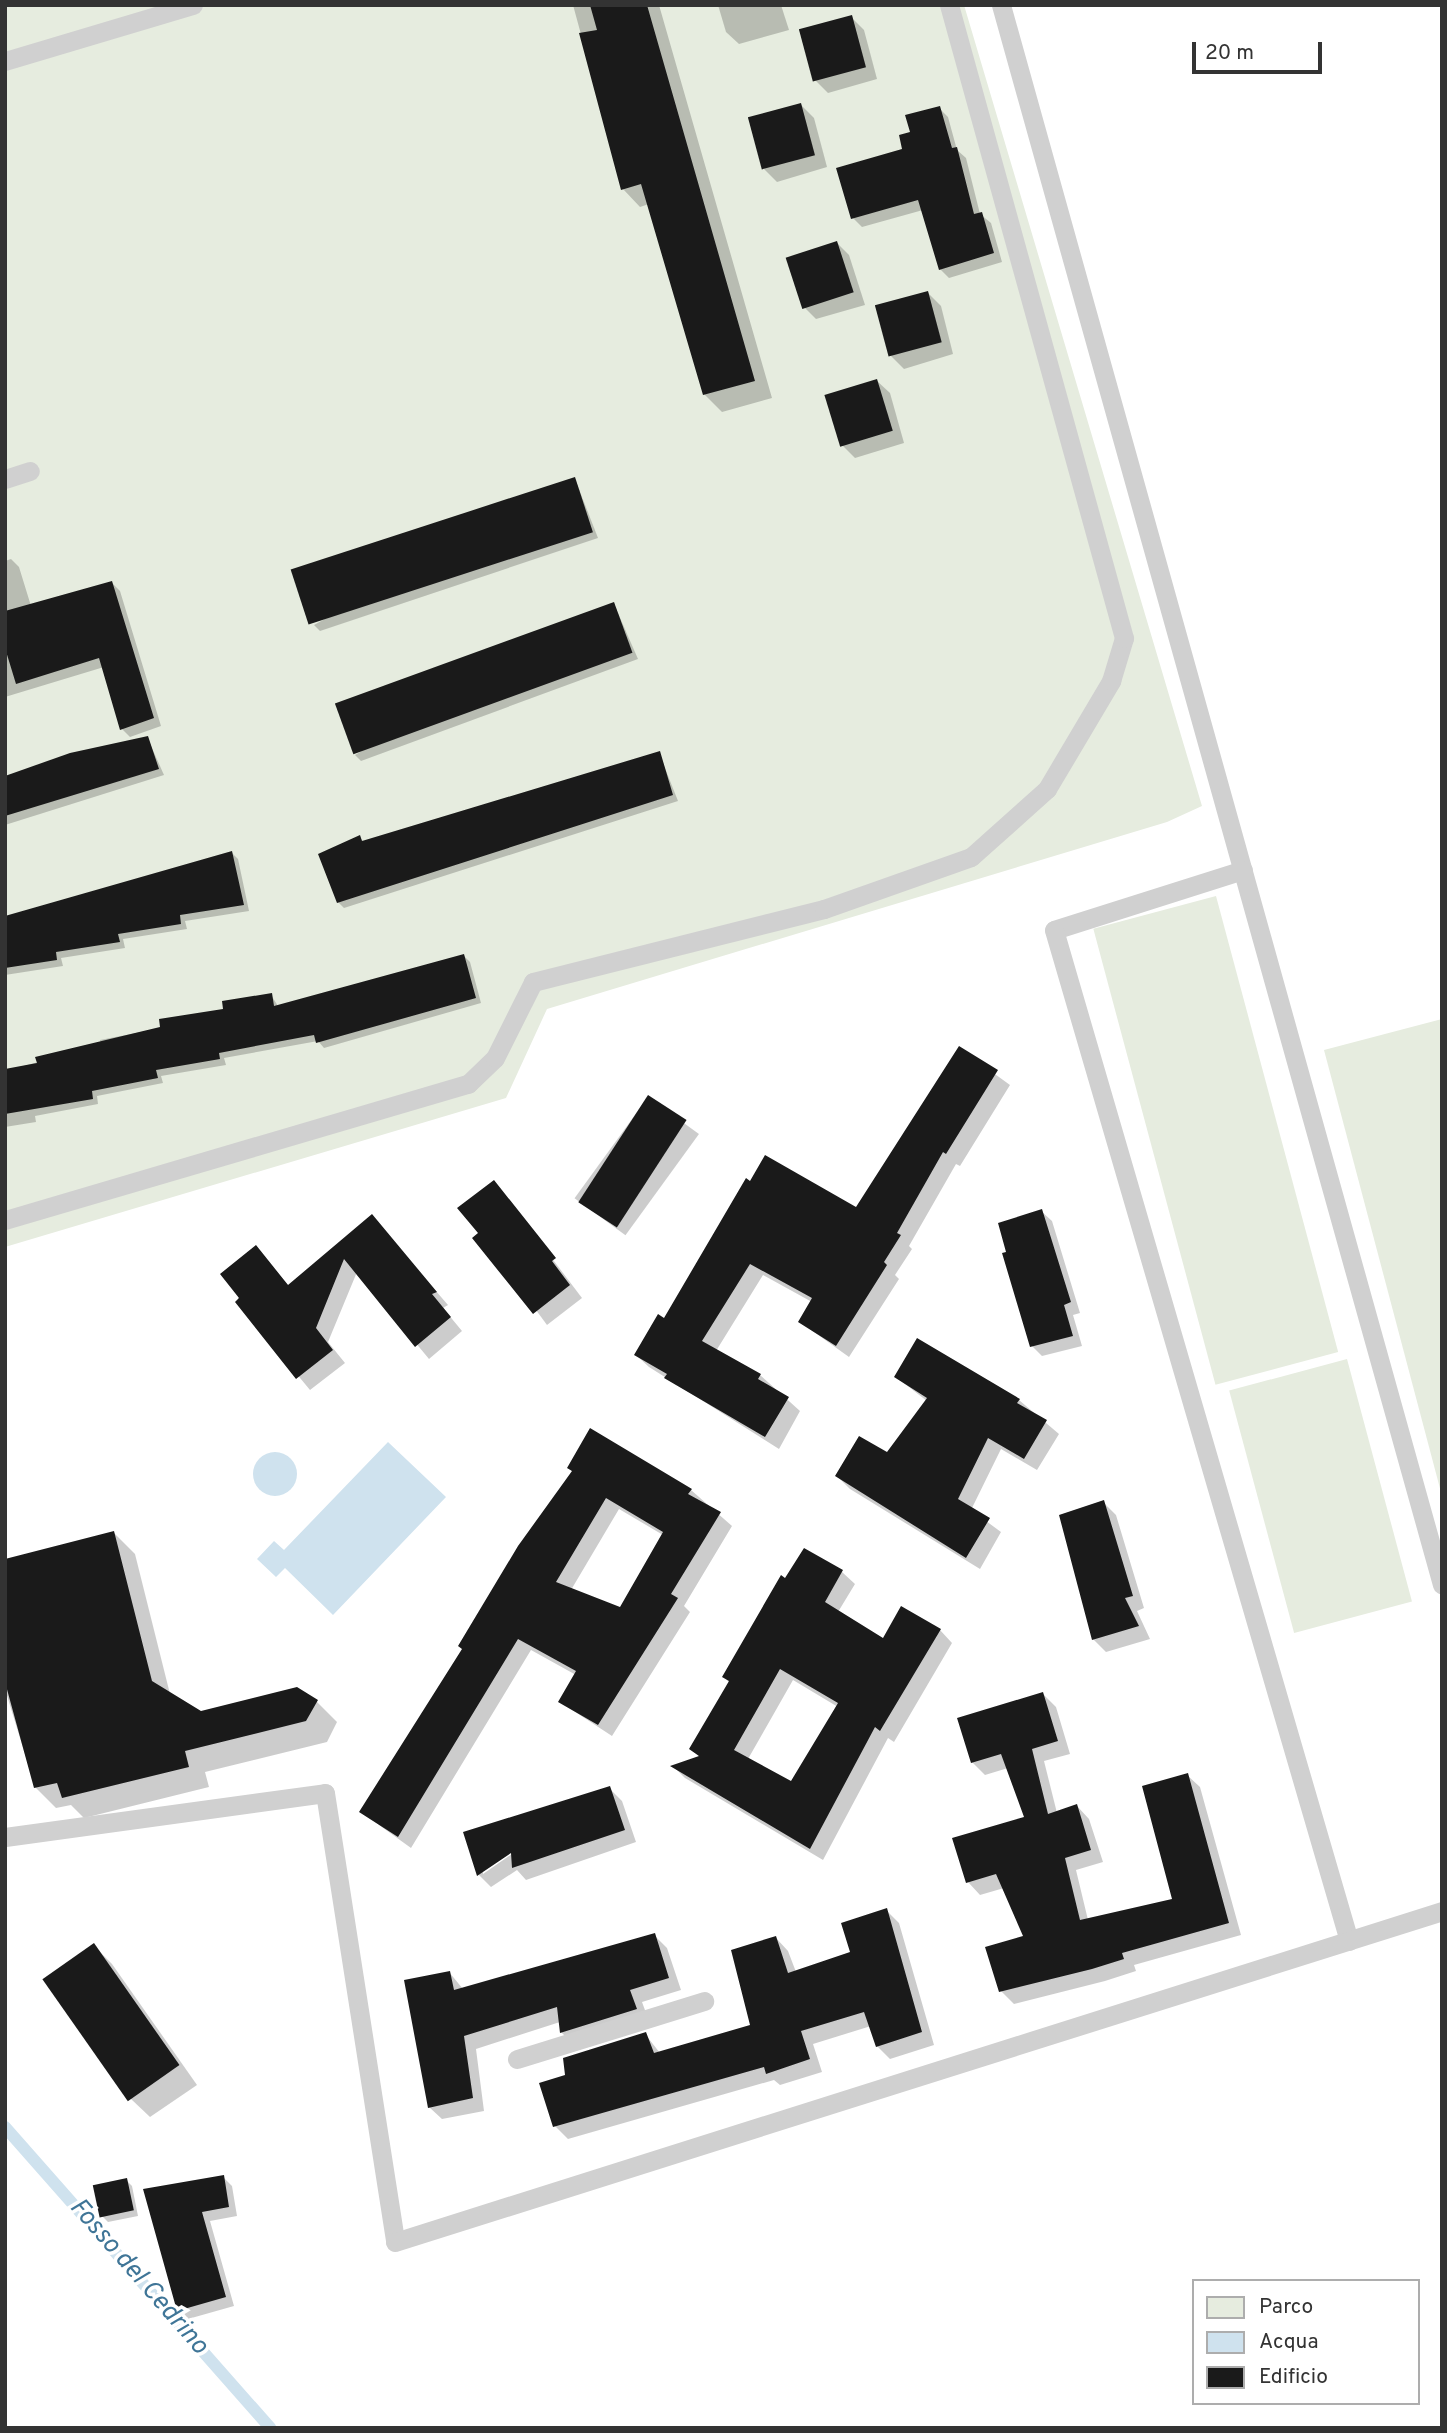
<!DOCTYPE html>
<style>
body{margin:0}
#map{position:relative;width:1447px;height:2433px;overflow:hidden;background:#fff;font-family:Overpass,sans-serif}
div>[style]{position:absolute}
.green>*{inset:0;background:#e6ecdf;transform-origin:0 0}
.water>*{inset:0;background:#cfe2ee}
.round{border-radius:50%}
.shadow>*{inset:0;background:#0003;transform-origin:0 0}
.stream>*{height:12px;margin:-6px;padding:0 6px;transform-origin:6px;border-radius:6px;background:#cfe2ee}
.building>*{inset:0;background:#1a1a1a;transform-origin:0 0}
.lane>*{height:19px;margin:-9.5px;padding:0 9.5px;transform-origin:9.5px;border-radius:9.5px;background:#d0d0d0}
span{translate:-50% -50%;white-space:nowrap;text-align:center;line-height:1.15;-webkit-text-stroke:7px #fff;paint-order:stroke}
.water-label{font-size:26px;color:#3f7597;font-style:italic}
.frame{position:absolute;inset:0;border:7px solid #333;pointer-events:none}
.legend{position:absolute;left:1192px;top:2279px;width:228px;height:126px;box-sizing:border-box;background:#fff;border:2px solid #adadad;margin:0;padding:9px 12px;list-style:none;font-size:21px;color:#333}
.legend li{display:flex;align-items:center;gap:14px;height:35px}
.legend b{width:35px;border:2px solid #adadad}
.scale{position:absolute;left:1192px;top:42px;width:130px;height:32px;box-sizing:border-box;border:4px solid #333;border-top:0;padding-left:9px;font-size:21px;line-height:24px;white-space:nowrap;color:#333;-webkit-text-stroke:5px #fff;paint-order:stroke}
</style>
<div id="map">
<div class="green">
<div style="clip-path:polygon(5px 5px,964px 5px,1202px 806px,1167px 822px,547px 1009px,506px 1098px,5px 1247px)"></div>
<div style="left:1216px;top:896px;width:472px;height:127px;rotate:75deg"></div>
<div style="clip-path:polygon(1442px 1019px,1442px 1496px,1324px 1050px)"></div>
<div style="left:1347px;top:1359px;width:251px;height:122px;rotate:75deg"></div>
</div>
<div class="water">
<div style="clip-path:polygon(388px 1442px,446px 1497px,333px 1615px,285px 1568px,276px 1577px,257px 1559px,274px 1541px,284px 1550px)"></div>
<div class="round" style="left:253px;top:1452px;width:44px;height:44px"></div>
</div>
<div class="shadow">
<div style="clip-path:polygon(573px 5px,659px 5px,772px 398px,722px 412px,704px 394px,649px 204px,640px 207px,623px 189px)"></div>
<div style="clip-path:polygon(718px 5px,781px 5px,789px 30px,739px 44px,726px 32px)"></div>
<div style="clip-path:polygon(851px 17px,864px 30px,877px 79px,828px 93px,815px 80px)"></div>
<div style="clip-path:polygon(801px 105px,814px 118px,827px 167px,777px 182px,764px 169px)"></div>
<div style="clip-path:polygon(939px 108px,948px 117px,957px 150px,966px 158px,980px 214px,991px 223px,1002px 262px,949px 278px,940px 269px,923px 210px,862px 227px,853px 218px,905px 150px,912px 134px)"></div>
<div style="clip-path:polygon(837px 243px,849px 255px,865px 305px,816px 319px,803px 306px)"></div>
<div style="clip-path:polygon(928px 293px,941px 306px,953px 354px,904px 369px,891px 356px)"></div>
<div style="clip-path:polygon(877px 381px,890px 393px,904px 443px,855px 458px,842px 445px)"></div>
<div style="clip-path:polygon(575px 479px,598px 538px,320px 631px,314px 625px)"></div>
<div style="clip-path:polygon(11px 559px,19px 567px,31px 606px,112px 583px,120px 591px,161px 726px,130px 737px,122px 729px,104px 667px,5px 697px,5px 561px)"></div>
<div style="clip-path:polygon(614px 604px,638px 659px,361px 761px,355px 755px)"></div>
<div style="clip-path:polygon(147px 737px,164px 775px,5px 825px,5px 779px)"></div>
<div style="clip-path:polygon(659px 753px,678px 801px,344px 908px,338px 902px,359px 837px,364px 842px)"></div>
<div style="clip-path:polygon(232px 853px,238px 859px,249px 911px,185px 921px,187px 929px,123px 939px,125px 948px,61px 958px,63px 966px,5px 975px,5px 918px)"></div>
<div style="clip-path:polygon(464px 956px,470px 962px,481px 1003px,324px 1048px,318px 1041px,224px 1058px,226px 1065px,161px 1076px,163px 1083px,97px 1096px,98px 1104px,35px 1116px,36px 1122px,5px 1127px,5px 1071px,101px 1045px,100px 1040px,162px 1028px,271px 995px,278px 1006px)"></div>
<div style="clip-path:polygon(959px 1048px,1010px 1085px,960px 1166px,956px 1164px,909px 1246px,912px 1249px,895px 1275px,899px 1279px,849px 1357px,800px 1322px,812px 1302px,763px 1275px,716px 1351px,760px 1375px,800px 1411px,779px 1449px,649px 1367px,636px 1355px,665px 1320px,746px 1181px,856px 1209px)"></div>
<div style="left:648px;top:1097px;width:63px;height:125px;rotate:36deg"></div>
<div style="clip-path:polygon(494px 1182px,582px 1298px,547px 1325px,480px 1234px)"></div>
<div style="clip-path:polygon(1041px 1211px,1052px 1221px,1080px 1313px,1073px 1315px,1082px 1346px,1042px 1356px,1032px 1346px)"></div>
<div style="clip-path:polygon(372px 1217px,448px 1305px,443px 1308px,462px 1331px,429px 1359px,357px 1272px,328px 1342px,345px 1363px,310px 1390px,237px 1302px,256px 1248px,289px 1286px)"></div>
<div style="clip-path:polygon(896px 1377px,1019px 1400px,1059px 1434px,1037px 1470px,1001px 1449px,971px 1510px,1001px 1532px,980px 1569px,850px 1489px,837px 1476px,888px 1454px,927px 1401px)"></div>
<div style="clip-path:polygon(evenodd,569px 1468px,691px 1490px,732px 1526px,684px 1606px,690px 1612px,612px 1736px,560px 1702px,576px 1675px,531px 1650px,411px 1848px,361px 1812px,573px 1472px,569px 1468px,619px 1509px,663px 1535px,621px 1610px,571px 1590px,619px 1509px)"></div>
<div style="clip-path:polygon(1103px 1502px,1116px 1515px,1144px 1608px,1137px 1611px,1150px 1639px,1106px 1652px,1093px 1639px)"></div>
<div style="clip-path:polygon(114px 1533px,135px 1554px,170px 1694px,201px 1713px,316px 1701px,337px 1722px,327px 1742px,205px 1772px,209px 1787px,84px 1818px,71px 1805px,56px 1808px,35px 1787px,5px 1689px,5px 1561px)"></div>
<div style="clip-path:polygon(evenodd,842px 1572px,855px 1584px,838px 1612px,884px 1640px,940px 1630px,952px 1643px,894px 1742px,888px 1738px,823px 1860px,685px 1778px,673px 1766px,700px 1757px,691px 1749px,730px 1683px,724px 1677px,786px 1580px,842px 1572px,793px 1680px,838px 1707px,791px 1783px,748px 1759px,793px 1680px)"></div>
<div style="clip-path:polygon(1043px 1694px,1056px 1707px,1070px 1754px,1044px 1761px,1057px 1813px,1077px 1806px,1089px 1819px,1103px 1862px,1076px 1870px,1088px 1920px,1174px 1901px,1187px 1775px,1200px 1787px,1241px 1935px,1134px 1965px,1136px 1971px,1105px 1981px,1014px 2004px,1001px 1991px,1025px 1937px,1004px 1888px,980px 1895px,968px 1882px,1027px 1818px,1008px 1768px,985px 1775px,972px 1762px)"></div>
<div style="clip-path:polygon(evenodd,609px 1788px,622px 1801px,636px 1842px,526px 1880px,517px 1870px,491px 1887px,479px 1875px,465px 1833px,609px 1788px,517px 1846px,519px 1849px,483px 1874px,483px 1870px,517px 1846px)"></div>
<div style="clip-path:polygon(886px 1910px,899px 1923px,934px 2045px,890px 2059px,877px 2046px,871px 2026px,813px 2044px,822px 2072px,780px 2085px,774px 2080px,568px 2139px,555px 2126px,567px 2077px,645px 2034px,660px 2053px,752px 2027px,776px 1938px,788px 1951px,796px 1972px,853px 1953px)"></div>
<div style="clip-path:polygon(654px 1935px,667px 1948px,681px 1990px,642px 2002px,649px 2021px,574px 2045px,561px 2032px,560px 2022px,476px 2049px,484px 2111px,442px 2119px,429px 2107px,449px 1972px,463px 1989px)"></div>
<div style="clip-path:polygon(93px 1945px,112px 1964px,197px 2085px,150px 2117px,131px 2099px)"></div>
<div style="clip-path:polygon(223px 2177px,232px 2186px,237px 2216px,210px 2221px,234px 2306px,188px 2319px,179px 2310px,145px 2190px)"></div>
<div style="clip-path:polygon(126px 2180px,132px 2186px,138px 2216px,108px 2222px,102px 2216px)"></div>
</div>
<div class="stream">
<div style="left:5px;top:2127px;width:401px;rotate:48.6deg"></div>
</div>
<div class="building">
<div style="clip-path:polygon(590px 5px,647px 5px,755px 381px,703px 395px,641px 184px,621px 190px,579px 33px,597px 30px)"></div>
<div style="left:852px;top:15px;width:54px;height:55px;rotate:75deg"></div>
<div style="left:801px;top:103px;width:54px;height:55px;rotate:75deg"></div>
<div style="clip-path:polygon(940px 106px,952px 148px,957px 147px,974px 214px,982px 212px,994px 253px,939px 270px,918px 200px,851px 219px,836px 168px,902px 149px,899px 135px,910px 132px,905px 115px)"></div>
<div style="left:837px;top:241px;width:54px;height:54px;rotate:72deg"></div>
<div style="left:928px;top:291px;width:53px;height:55px;rotate:75deg"></div>
<div style="left:877px;top:379px;width:54px;height:55px;rotate:73deg"></div>
<div style="left:575px;top:477px;width:58px;height:299px;rotate:72deg"></div>
<div style="clip-path:polygon(112px 581px,154px 718px,120px 730px,99px 658px,16px 684px,5px 648px,5px 611px)"></div>
<div style="left:614px;top:602px;width:54px;height:297px;rotate:70deg"></div>
<div style="clip-path:polygon(148px 736px,159px 769px,5px 816px,5px 776px,70px 753px)"></div>
<div style="clip-path:polygon(660px 751px,673px 795px,337px 903px,318px 854px,360px 835px,362px 841px)"></div>
<div style="clip-path:polygon(232px 851px,244px 905px,180px 915px,181px 924px,118px 934px,120px 942px,56px 952px,57px 960px,5px 968px,5px 916px)"></div>
<div style="clip-path:polygon(464px 954px,476px 998px,316px 1043px,314px 1035px,219px 1053px,220px 1059px,156px 1070px,158px 1078px,92px 1091px,93px 1099px,5px 1114px,5px 1069px,37px 1063px,35px 1057px,160px 1027px,159px 1019px,223px 1009px,222px 1001px,272px 993px,274px 1006px)"></div>
<div style="clip-path:polygon(959px 1046px,998px 1070px,946px 1154px,943px 1152px,897px 1233px,901px 1235px,884px 1262px,887px 1265px,836px 1346px,798px 1322px,812px 1298px,750px 1264px,702px 1341px,761px 1374px,758px 1379px,789px 1397px,765px 1437px,664px 1378px,667px 1374px,634px 1355px,658px 1314px,664px 1318px,746px 1178px,750px 1181px,765px 1155px,856px 1207px)"></div>
<div style="left:648px;top:1095px;width:46px;height:128px;rotate:33deg"></div>
<div style="clip-path:polygon(494px 1180px,556px 1258px,552px 1261px,570px 1285px,533px 1314px,472px 1238px,478px 1233px,457px 1208px)"></div>
<div style="clip-path:polygon(1042px 1209px,1071px 1302px,1064px 1305px,1073px 1336px,1030px 1347px,1002px 1253px,1006px 1252px,998px 1223px)"></div>
<div style="clip-path:polygon(372px 1214px,437px 1292px,432px 1294px,451px 1317px,415px 1347px,344px 1259px,316px 1328px,333px 1350px,296px 1379px,235px 1302px,239px 1298px,220px 1274px,256px 1245px,288px 1285px)"></div>
<div style="clip-path:polygon(917px 1338px,1020px 1399px,1017px 1403px,1047px 1420px,1024px 1459px,988px 1438px,958px 1499px,990px 1518px,966px 1558px,835px 1476px,859px 1436px,887px 1452px,927px 1398px,894px 1377px)"></div>
<div style="clip-path:polygon(evenodd,590px 1428px,692px 1489px,688px 1494px,721px 1512px,671px 1594px,678px 1598px,598px 1725px,558px 1702px,576px 1671px,518px 1639px,398px 1837px,359px 1812px,462px 1649px,458px 1646px,518px 1546px,572px 1471px,567px 1468px,590px 1428px,606px 1498px,663px 1532px,620px 1607px,556px 1582px,606px 1498px)"></div>
<div style="clip-path:polygon(1104px 1500px,1133px 1596px,1125px 1598px,1139px 1626px,1092px 1640px,1059px 1515px)"></div>
<div style="clip-path:polygon(114px 1531px,152px 1681px,201px 1711px,297px 1687px,318px 1700px,306px 1721px,185px 1751px,189px 1767px,62px 1798px,57px 1783px,34px 1788px,5px 1682px,5px 1559px)"></div>
<div style="clip-path:polygon(evenodd,804px 1548px,843px 1570px,825px 1602px,883px 1638px,901px 1606px,941px 1629px,880px 1731px,875px 1727px,810px 1849px,670px 1766px,699px 1756px,689px 1749px,729px 1681px,722px 1677px,781px 1575px,785px 1578px,804px 1548px,780px 1669px,838px 1703px,791px 1781px,734px 1750px,780px 1669px)"></div>
<div style="clip-path:polygon(1043px 1692px,1058px 1741px,1032px 1749px,1048px 1814px,1077px 1804px,1091px 1850px,1065px 1858px,1080px 1920px,1172px 1899px,1142px 1786px,1188px 1773px,1229px 1923px,1122px 1953px,1124px 1959px,1092px 1969px,999px 1992px,985px 1947px,1023px 1936px,996px 1874px,966px 1883px,952px 1838px,1024px 1817px,1001px 1754px,971px 1763px,957px 1718px)"></div>
<div style="clip-path:polygon(610px 1786px,625px 1830px,512px 1868px,511px 1853px,477px 1876px,463px 1832px)"></div>
<div style="clip-path:polygon(887px 1908px,922px 2032px,876px 2047px,864px 2012px,801px 2031px,810px 2059px,766px 2074px,764px 2067px,553px 2127px,539px 2083px,565px 2075px,563px 2058px,646px 2032px,654px 2053px,750px 2025px,731px 1950px,776px 1936px,788px 1973px,850px 1952px,841px 1923px)"></div>
<div style="clip-path:polygon(655px 1933px,669px 1978px,630px 1990px,637px 2009px,560px 2033px,557px 2007px,464px 2036px,473px 2098px,428px 2108px,404px 1980px,450px 1971px,454px 1990px)"></div>
<div style="left:94px;top:1943px;width:149px;height:63px;rotate:55deg"></div>
<div style="clip-path:polygon(224px 2175px,229px 2207px,202px 2212px,226px 2297px,177px 2311px,143px 2189px)"></div>
<div style="left:127px;top:2178px;width:33px;height:35px;rotate:78deg"></div>
</div>
<div class="lane">
<div style="left:1001px;top:5px;width:1640px;rotate:74.4deg"></div>
<div style="left:5px;top:61px;width:196px;rotate:-16.6deg"></div>
<div style="left:5px;top:479px;width:26px;rotate:-18deg"></div>
<div style="left:1243px;top:870px;width:198px;rotate:162.4deg"></div>
<div style="left:1054px;top:930px;width:1053px;rotate:73.73deg"></div>
<div style="left:5px;top:1220px;width:483px;rotate:-16.4deg"></div>
<div style="left:468px;top:1084px;width:37px;rotate:-44deg"></div>
<div style="left:495px;top:1058px;width:85px;rotate:-63.4deg"></div>
<div style="left:533px;top:982px;width:300px;rotate:-14.1deg"></div>
<div style="left:824px;top:909px;width:156px;rotate:-19.5deg"></div>
<div style="left:971px;top:857px;width:102px;rotate:-41.8deg"></div>
<div style="left:1047px;top:789px;width:126px;rotate:-59.3deg"></div>
<div style="left:1111px;top:681px;width:45px;rotate:-73.2deg"></div>
<div style="left:1124px;top:638px;width:657px;rotate:-105.45deg"></div>
<div style="left:5px;top:1837px;width:323px;rotate:-7.8deg"></div>
<div style="left:325px;top:1793px;width:454px;rotate:81.1deg"></div>
<div style="left:395px;top:2242px;width:1098px;rotate:-17.54deg"></div>
<div style="left:517px;top:2059px;width:196px;rotate:-17.2deg"></div>
</div>
<div class="water-label">
<span style="left:138px;top:2277px;rotate:49deg">Fosso del Cedrino</span>
</div>
<div class="frame"></div>
<ul class="legend">
<li><b style="height:19px;background:#e6ecdf"></b>Parco</li>
<li><b style="height:19px;background:#cfe2ee"></b>Acqua</li>
<li><b style="height:19px;background:#1a1a1a"></b>Edificio</li>
</ul>
<div class="scale">20 m</div>
</div>
